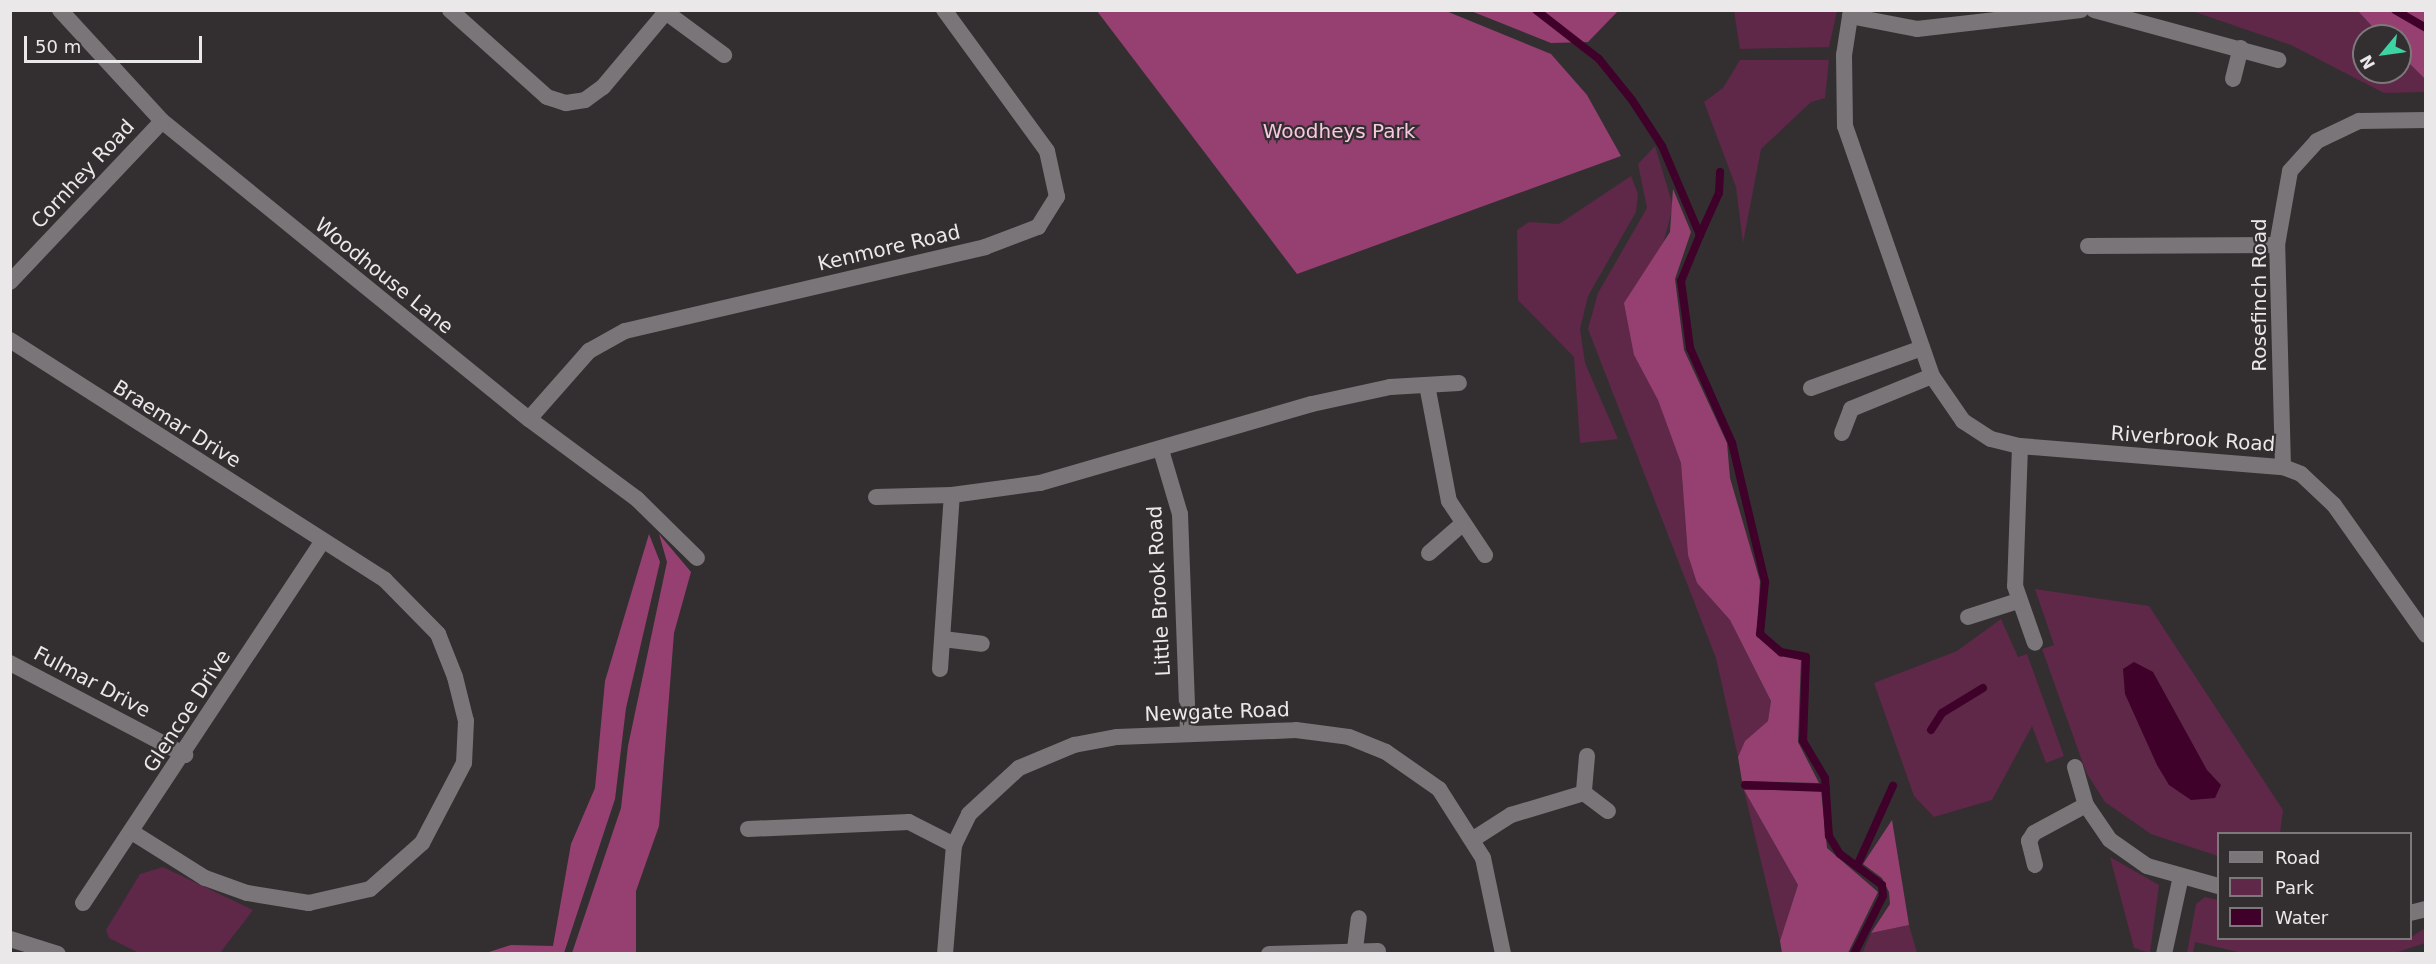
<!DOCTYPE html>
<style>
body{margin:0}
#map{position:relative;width:2436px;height:964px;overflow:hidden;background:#332f31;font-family:"DejaVu Sans",sans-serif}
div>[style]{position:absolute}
.green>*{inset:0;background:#5f2748}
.forest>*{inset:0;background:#964072}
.water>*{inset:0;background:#3f002a}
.stream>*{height:8px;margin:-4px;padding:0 4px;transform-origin:4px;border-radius:4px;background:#3f002a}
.minor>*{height:16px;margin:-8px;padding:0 8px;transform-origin:8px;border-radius:8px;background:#7a7578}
.tertiary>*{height:16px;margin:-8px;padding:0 8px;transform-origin:8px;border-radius:8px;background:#7a7578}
span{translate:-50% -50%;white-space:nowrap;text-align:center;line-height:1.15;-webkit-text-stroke:4.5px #332f31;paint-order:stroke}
.park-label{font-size:20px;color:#f8c7e0}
.street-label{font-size:20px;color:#ebe8e9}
.frame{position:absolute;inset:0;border:12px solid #ebe8e9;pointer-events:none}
.legend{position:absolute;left:2217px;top:832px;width:195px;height:108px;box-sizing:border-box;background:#332f31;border:2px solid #7d797b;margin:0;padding:8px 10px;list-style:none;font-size:18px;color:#ebe8e9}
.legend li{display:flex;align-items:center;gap:12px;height:30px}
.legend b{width:30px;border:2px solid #7d797b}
.north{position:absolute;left:2352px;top:24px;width:60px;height:60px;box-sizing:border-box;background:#332f31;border:2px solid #7d797b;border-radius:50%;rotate:241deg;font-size:16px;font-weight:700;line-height:24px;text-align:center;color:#ebe8e9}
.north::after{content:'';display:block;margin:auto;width:21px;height:27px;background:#3dd4a3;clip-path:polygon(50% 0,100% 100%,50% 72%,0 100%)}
.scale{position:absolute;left:24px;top:36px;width:178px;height:27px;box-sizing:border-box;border:3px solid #ebe8e9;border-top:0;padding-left:8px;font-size:18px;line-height:21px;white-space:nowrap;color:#ebe8e9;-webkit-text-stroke:4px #332f31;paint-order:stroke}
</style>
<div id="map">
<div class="green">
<div style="clip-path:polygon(1734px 11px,1837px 10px,1837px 11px,1829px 47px,1740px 49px)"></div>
<div style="clip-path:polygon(2192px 11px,2358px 11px,2381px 36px,2364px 36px,2364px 72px,2400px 72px,2400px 54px,2425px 79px,2425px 92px,2384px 93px,2291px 45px)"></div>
<div style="clip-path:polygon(1740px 60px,1829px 60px,1825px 98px,1811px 102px,1761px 149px,1743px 243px,1736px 187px,1704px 102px,1723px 88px)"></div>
<div style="clip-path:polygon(1655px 146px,1673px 206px,1634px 355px,1658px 399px,1681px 463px,1688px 554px,1697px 583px,1730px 620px,1771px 701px,1768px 721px,1745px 741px,1738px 757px,1716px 658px,1588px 329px,1598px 293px,1647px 208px,1638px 164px)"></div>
<div style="clip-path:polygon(1631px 176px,1638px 194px,1636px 212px,1588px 296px,1580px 329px,1585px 363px,1618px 439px,1580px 443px,1574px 357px,1518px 300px,1517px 230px,1529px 222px,1559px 224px)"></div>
<div style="clip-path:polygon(2035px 589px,2149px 606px,2283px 810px,2280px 833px,2218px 834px,2218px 856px,2151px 834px,2105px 802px,2086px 772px,2042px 649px,2054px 645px)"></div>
<div style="clip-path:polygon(2001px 619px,2018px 657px,2027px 654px,2064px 756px,2046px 763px,2032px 726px,1992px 800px,1934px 817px,1914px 796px,1874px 683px,1957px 651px)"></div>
<div style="clip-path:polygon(1744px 790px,1798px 885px,1780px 941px)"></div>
<div style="clip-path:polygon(2110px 857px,2159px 885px,2150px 953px,2134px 948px)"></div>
<div style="clip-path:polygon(163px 867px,253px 910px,220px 953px,139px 953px,109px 938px,106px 930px,140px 874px)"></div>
<div style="clip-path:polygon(2205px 897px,2218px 900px,2218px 938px,2410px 938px,2425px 928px,2425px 943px,2395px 953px,2247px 954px,2195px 942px,2193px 953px,2187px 953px,2196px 904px)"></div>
<div style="clip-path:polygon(1909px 925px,1917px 953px,1862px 954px,1871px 933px)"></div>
</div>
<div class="forest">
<div style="clip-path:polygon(1097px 11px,1446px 11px,1551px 54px,1587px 95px,1621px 156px,1297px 274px)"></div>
<div style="clip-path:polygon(1471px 11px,1618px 11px,1588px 42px,1551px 43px)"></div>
<div style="clip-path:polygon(2358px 11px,2425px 11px,2425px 79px,2400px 54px,2400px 36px,2381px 36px)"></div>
<div style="clip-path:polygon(1673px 189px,1691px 232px,1675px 279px,1684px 350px,1727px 443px,1730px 478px,1760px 581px,1757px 634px,1780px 655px,1801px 660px,1798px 742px,1819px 783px,1742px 781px,1738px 757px,1745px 741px,1768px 721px,1771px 701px,1730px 620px,1697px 583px,1688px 555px,1681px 463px,1658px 400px,1634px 355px,1624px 303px,1670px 232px)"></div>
<div style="clip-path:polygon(649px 534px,660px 562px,626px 708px,615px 799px,564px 953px,486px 953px,511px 945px,553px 946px,571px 844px,595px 788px,605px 681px)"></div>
<div style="clip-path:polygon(659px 534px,691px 572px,674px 633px,659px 826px,636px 891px,636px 953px,572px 953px,621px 808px,628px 746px,667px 562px)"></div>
<div style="clip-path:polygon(1744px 790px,1821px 790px,1827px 848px,1878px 892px,1848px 953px,1782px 953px,1780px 941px,1798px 885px)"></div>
<div style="clip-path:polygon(1892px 820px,1909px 925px,1871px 933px,1890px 904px,1889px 892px,1882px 878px,1863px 864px)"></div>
</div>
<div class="water">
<div style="clip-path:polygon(2134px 662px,2153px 672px,2207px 770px,2221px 785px,2215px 798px,2191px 800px,2169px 785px,2157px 765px,2125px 694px,2123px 669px)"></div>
</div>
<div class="stream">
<div style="left:1536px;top:10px;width:80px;rotate:37.9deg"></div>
<div style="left:1599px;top:59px;width:53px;rotate:51.2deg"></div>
<div style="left:1632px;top:100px;width:55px;rotate:56.9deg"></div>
<div style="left:1662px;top:146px;width:97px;rotate:66.9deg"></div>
<div style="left:1700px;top:235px;width:50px;rotate:112.4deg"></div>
<div style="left:1681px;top:281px;width:68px;rotate:82.3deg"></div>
<div style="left:1690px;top:348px;width:104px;rotate:66.1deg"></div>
<div style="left:1732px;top:443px;width:143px;rotate:76.6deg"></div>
<div style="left:1765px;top:582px;width:52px;rotate:95.5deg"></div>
<div style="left:1760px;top:634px;width:28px;rotate:41deg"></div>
<div style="left:1781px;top:652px;width:25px;rotate:11deg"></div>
<div style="left:1806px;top:657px;width:84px;rotate:92deg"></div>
<div style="left:1803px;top:741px;width:43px;rotate:59.3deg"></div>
<div style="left:1825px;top:778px;width:58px;rotate:86.1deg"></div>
<div style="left:1829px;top:836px;width:21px;rotate:59deg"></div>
<div style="left:1840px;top:854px;width:52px;rotate:36.4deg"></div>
<div style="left:1882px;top:885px;width:11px;rotate:85deg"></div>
<div style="left:1883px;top:896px;width:65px;rotate:116.6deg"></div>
<div style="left:2395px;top:10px;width:36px;rotate:30deg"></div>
<div style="left:1700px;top:235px;width:46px;rotate:-65.7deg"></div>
<div style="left:1719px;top:193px;width:21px;rotate:-87deg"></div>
<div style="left:1931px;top:730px;width:20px;rotate:-57deg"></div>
<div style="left:1942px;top:713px;width:48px;rotate:-31.4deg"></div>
<div style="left:1745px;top:785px;width:81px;rotate:2.1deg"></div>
<div style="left:1857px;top:866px;width:88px;rotate:-65.8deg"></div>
</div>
<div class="minor">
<div style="left:60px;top:10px;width:151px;rotate:47.4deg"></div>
<div style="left:162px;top:121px;width:473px;rotate:39.1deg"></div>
<div style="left:529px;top:419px;width:134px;rotate:36.5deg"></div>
<div style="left:637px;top:499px;width:84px;rotate:44.5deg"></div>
<div style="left:450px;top:10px;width:130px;rotate:41.9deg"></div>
<div style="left:547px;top:97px;width:20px;rotate:18deg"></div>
<div style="left:566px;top:103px;width:19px;rotate:-9deg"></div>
<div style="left:585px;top:100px;width:22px;rotate:-36deg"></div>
<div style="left:603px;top:87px;width:98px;rotate:-50deg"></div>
<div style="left:663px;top:10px;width:76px;rotate:36.4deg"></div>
<div style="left:1851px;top:10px;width:46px;rotate:98.8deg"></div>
<div style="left:1844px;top:55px;width:71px;rotate:89.2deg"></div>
<div style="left:1845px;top:126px;width:265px;rotate:70.8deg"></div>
<div style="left:1932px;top:376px;width:55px;rotate:55.4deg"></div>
<div style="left:1963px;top:421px;width:33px;rotate:33deg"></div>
<div style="left:1991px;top:439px;width:30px;rotate:14deg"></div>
<div style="left:2020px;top:446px;width:264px;rotate:4.6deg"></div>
<div style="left:2283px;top:467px;width:19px;rotate:21deg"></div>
<div style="left:2301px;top:474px;width:45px;rotate:43.2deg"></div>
<div style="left:2334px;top:505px;width:159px;rotate:54.7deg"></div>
<div style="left:2094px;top:10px;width:191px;rotate:15.2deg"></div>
<div style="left:1850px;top:16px;width:68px;rotate:11deg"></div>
<div style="left:1917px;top:29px;width:165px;rotate:-6.6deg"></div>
<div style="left:2233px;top:79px;width:32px;rotate:-76deg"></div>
<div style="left:2088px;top:246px;width:189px;rotate:-0.3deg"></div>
<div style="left:10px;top:282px;width:221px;rotate:-46.6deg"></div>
<div style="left:10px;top:340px;width:445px;rotate:32.6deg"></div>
<div style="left:385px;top:580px;width:76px;rotate:45.5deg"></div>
<div style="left:438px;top:634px;width:46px;rotate:68.4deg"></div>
<div style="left:455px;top:677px;width:45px;rotate:76deg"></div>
<div style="left:466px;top:721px;width:42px;rotate:92.7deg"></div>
<div style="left:464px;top:763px;width:90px;rotate:117.7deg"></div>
<div style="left:422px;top:843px;width:69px;rotate:138.5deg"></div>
<div style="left:370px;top:889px;width:63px;rotate:167.1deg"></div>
<div style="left:309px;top:903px;width:63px;rotate:-170.8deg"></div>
<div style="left:247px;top:893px;width:45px;rotate:-160.3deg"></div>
<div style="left:205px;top:878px;width:86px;rotate:-147.8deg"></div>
<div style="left:1427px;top:385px;width:118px;rotate:79.3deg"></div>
<div style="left:1449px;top:501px;width:65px;rotate:56.3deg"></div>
<div style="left:1811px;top:388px;width:118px;rotate:-19.8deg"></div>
<div style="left:529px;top:419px;width:91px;rotate:-48.6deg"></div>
<div style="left:589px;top:351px;width:41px;rotate:-29.1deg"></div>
<div style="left:625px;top:331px;width:370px;rotate:-13.1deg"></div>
<div style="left:985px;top:247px;width:57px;rotate:-20.7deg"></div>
<div style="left:1038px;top:227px;width:36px;rotate:-58deg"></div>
<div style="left:1057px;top:197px;width:47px;rotate:-102.3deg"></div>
<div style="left:1047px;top:151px;width:175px;rotate:-126.1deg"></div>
<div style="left:1842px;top:433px;width:26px;rotate:-69deg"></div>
<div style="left:1851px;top:409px;width:87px;rotate:-22.2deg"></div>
<div style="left:2020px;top:446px;width:140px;rotate:92deg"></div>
<div style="left:2015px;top:586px;width:60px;rotate:70.7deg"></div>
<div style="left:1161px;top:450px;width:67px;rotate:73.5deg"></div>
<div style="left:1180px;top:514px;width:219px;rotate:87.9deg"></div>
<div style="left:2283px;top:467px;width:222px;rotate:-91.5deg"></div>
<div style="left:2277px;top:245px;width:75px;rotate:-80deg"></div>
<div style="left:2290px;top:171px;width:40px;rotate:-48deg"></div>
<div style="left:2317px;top:141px;width:47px;rotate:-25.5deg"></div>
<div style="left:2359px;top:121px;width:67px;rotate:-0.9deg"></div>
<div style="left:876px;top:497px;width:76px;rotate:-1.5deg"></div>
<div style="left:952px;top:495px;width:89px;rotate:-7.8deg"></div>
<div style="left:1040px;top:483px;width:283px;rotate:-16.2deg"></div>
<div style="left:1312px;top:404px;width:80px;rotate:-12.3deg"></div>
<div style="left:1390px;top:387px;width:69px;rotate:-3.3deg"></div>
<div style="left:1429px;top:553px;width:43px;rotate:-41.2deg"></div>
<div style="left:1968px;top:617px;width:52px;rotate:-17.7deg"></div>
<div style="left:943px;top:639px;width:39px;rotate:7deg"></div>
<div style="left:10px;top:663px;width:198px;rotate:27.7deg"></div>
<div style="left:940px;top:669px;width:174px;rotate:-86.1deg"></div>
<div style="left:1587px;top:756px;width:37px;rotate:95deg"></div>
<div style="left:1584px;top:793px;width:30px;rotate:37deg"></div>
<div style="left:2075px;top:767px;width:40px;rotate:74deg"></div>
<div style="left:2086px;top:805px;width:42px;rotate:55.6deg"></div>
<div style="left:2110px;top:840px;width:45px;rotate:35.1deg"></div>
<div style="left:2147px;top:866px;width:74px;rotate:15.7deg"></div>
<div style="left:748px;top:829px;width:161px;rotate:-2.5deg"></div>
<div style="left:909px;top:822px;width:51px;rotate:27.1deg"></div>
<div style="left:1475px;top:838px;width:43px;rotate:-32.6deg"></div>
<div style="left:1511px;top:815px;width:76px;rotate:-16.8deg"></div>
<div style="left:2035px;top:865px;width:25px;rotate:-104deg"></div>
<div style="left:2029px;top:841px;width:9px;rotate:-58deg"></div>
<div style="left:2034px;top:833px;width:59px;rotate:-28.3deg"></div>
<div style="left:83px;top:903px;width:434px;rotate:-56.5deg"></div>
<div style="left:2410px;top:913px;width:16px;rotate:-14deg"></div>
<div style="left:1355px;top:949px;width:31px;rotate:-83deg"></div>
<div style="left:945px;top:954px;width:109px;rotate:-85.3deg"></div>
<div style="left:954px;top:845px;width:34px;rotate:-64deg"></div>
<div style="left:969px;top:814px;width:68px;rotate:-42.6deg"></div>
<div style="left:1019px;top:768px;width:60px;rotate:-22.7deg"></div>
<div style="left:1074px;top:745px;width:44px;rotate:-10.5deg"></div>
<div style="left:1117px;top:737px;width:179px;rotate:-2.2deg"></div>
<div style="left:1296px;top:730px;width:53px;rotate:7.5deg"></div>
<div style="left:1349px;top:737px;width:40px;rotate:22deg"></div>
<div style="left:1386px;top:752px;width:65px;rotate:34.9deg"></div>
<div style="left:1439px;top:789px;width:82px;rotate:57.5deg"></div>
<div style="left:1483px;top:858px;width:98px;rotate:78.2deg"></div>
<div style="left:1269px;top:954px;width:109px;rotate:-1.6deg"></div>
<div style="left:2164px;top:954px;width:80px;rotate:-77.7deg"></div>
</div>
<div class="tertiary">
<div style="left:10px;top:939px;width:50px;rotate:17.4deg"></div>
</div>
<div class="park-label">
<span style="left:1339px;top:131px">Woodheys Park</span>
</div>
<div class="street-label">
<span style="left:83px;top:174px;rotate:-47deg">Cornhey Road</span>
<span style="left:889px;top:248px;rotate:-13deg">Kenmore Road</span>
<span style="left:384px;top:276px;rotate:39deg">Woodhouse Lane</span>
<span style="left:2259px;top:295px;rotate:-90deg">Rosefinch Road</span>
<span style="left:177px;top:424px;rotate:32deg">Braemar Drive</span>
<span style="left:2193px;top:439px;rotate:4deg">Riverbrook Road</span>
<span style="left:1159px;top:591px;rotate:-93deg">Little Brook Road</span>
<span style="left:92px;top:682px;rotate:28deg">Fulmar Drive</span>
<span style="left:187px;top:711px;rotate:-57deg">Glencoe Drive</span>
<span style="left:1217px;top:712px;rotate:-2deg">Newgate Road</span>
</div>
<div class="frame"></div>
<ul class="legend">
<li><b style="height:8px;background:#7a7578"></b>Road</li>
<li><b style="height:16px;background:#5f2748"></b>Park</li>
<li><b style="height:16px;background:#3f002a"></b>Water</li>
</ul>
<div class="north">N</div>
<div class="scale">50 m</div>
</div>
